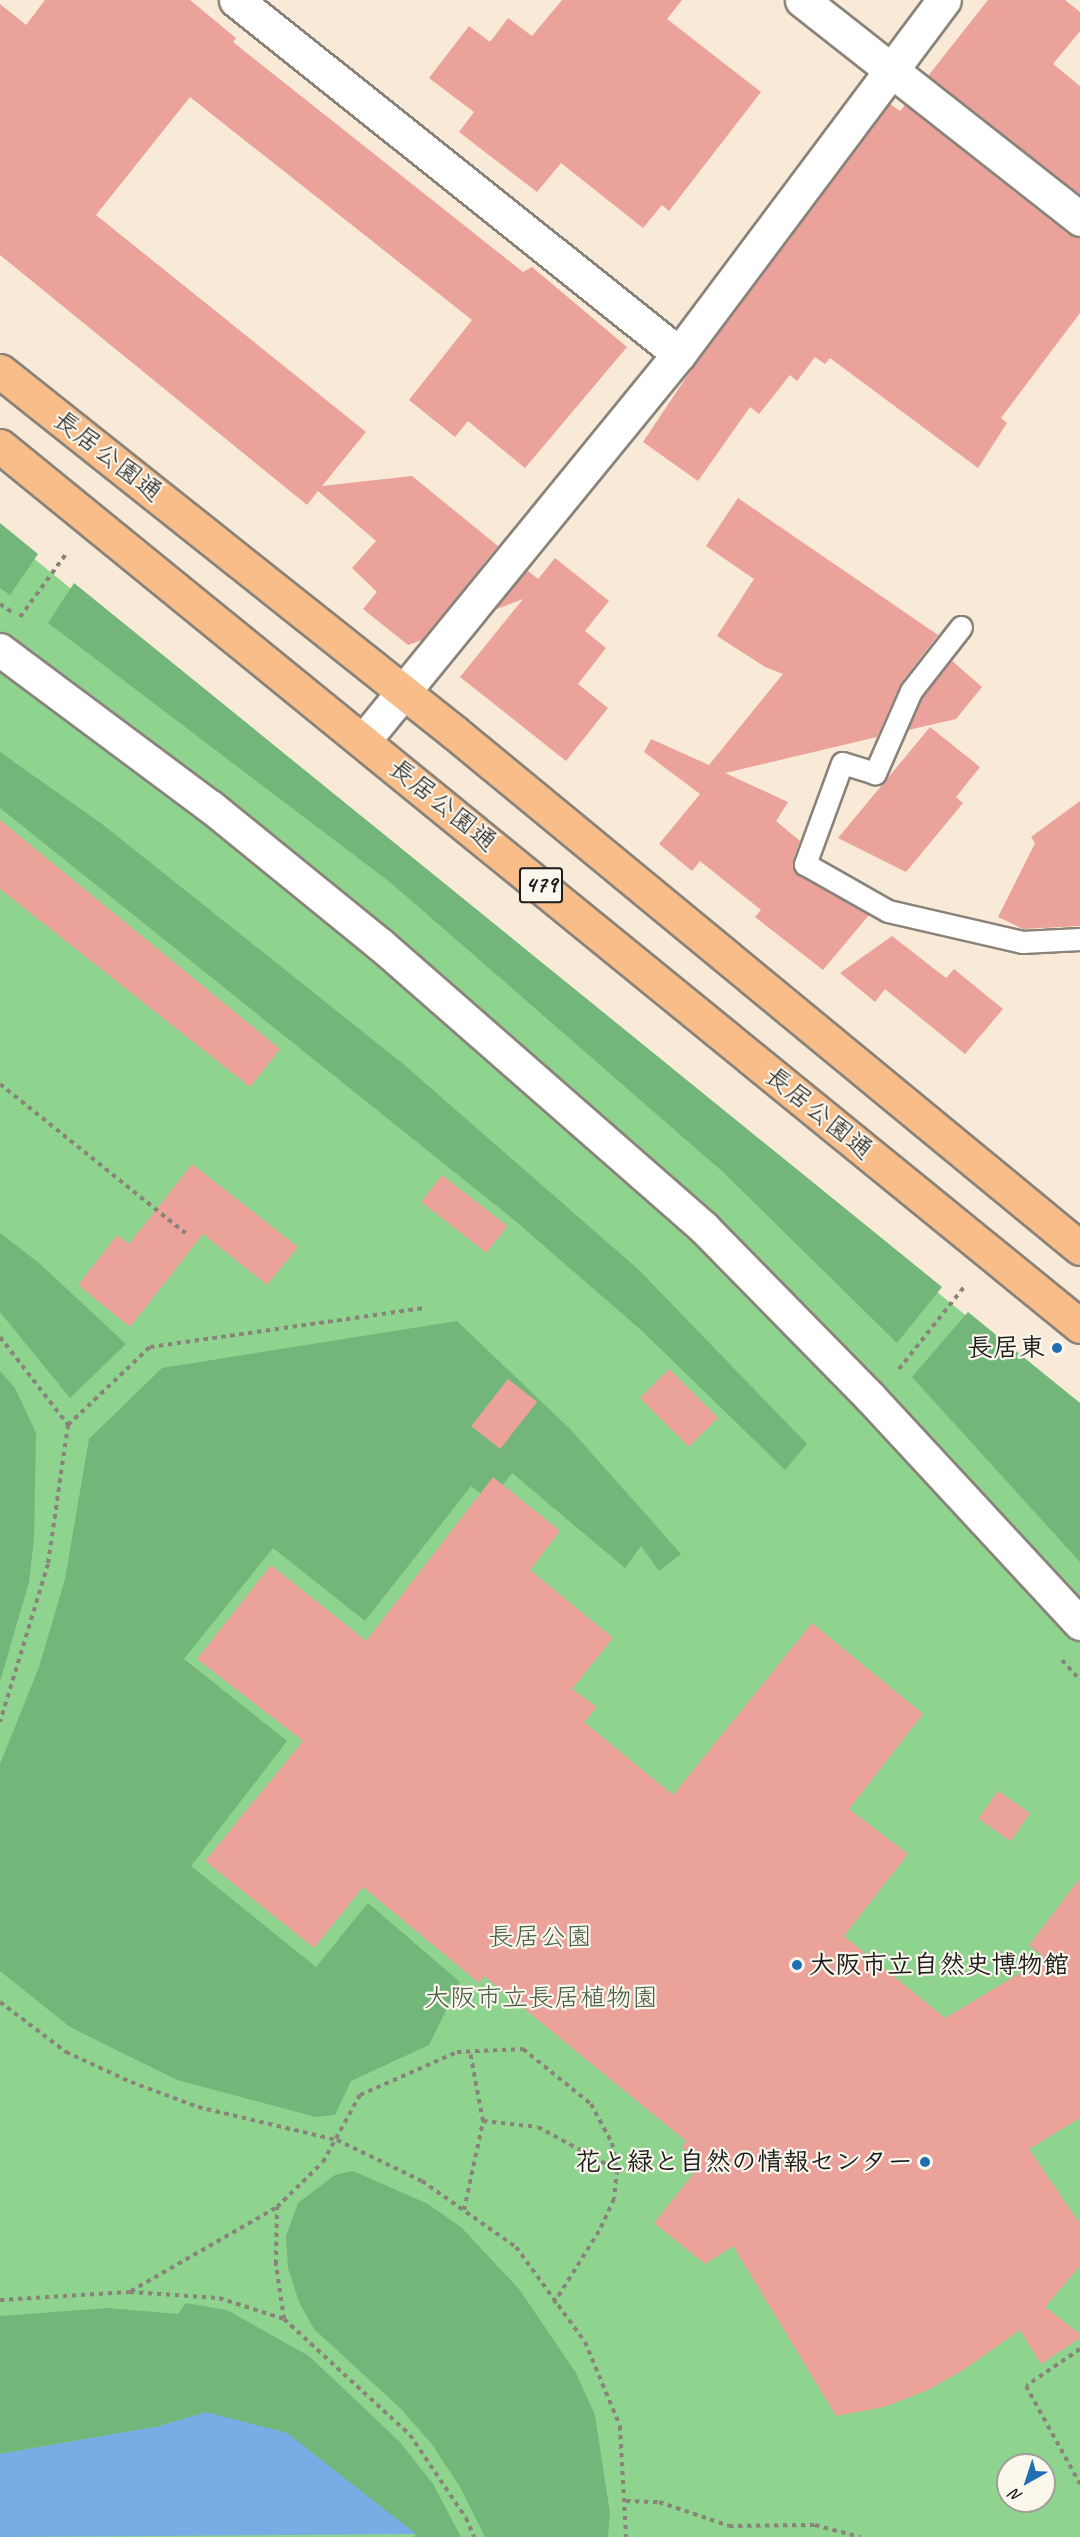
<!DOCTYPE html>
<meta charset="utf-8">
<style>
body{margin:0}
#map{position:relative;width:1080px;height:2537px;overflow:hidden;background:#f8ead7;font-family:Caveat,"Klee One",sans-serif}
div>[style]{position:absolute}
.green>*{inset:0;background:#8ed48e}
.forest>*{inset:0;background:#72b679}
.water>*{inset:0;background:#75ade4}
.building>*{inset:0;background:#eaa29a;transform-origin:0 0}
.path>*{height:4px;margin-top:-2px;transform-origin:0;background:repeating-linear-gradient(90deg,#8a837a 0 4.5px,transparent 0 9px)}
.roads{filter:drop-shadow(2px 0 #8a837a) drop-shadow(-2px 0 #8a837a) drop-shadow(0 2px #8a837a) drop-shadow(0 -2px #8a837a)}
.service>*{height:21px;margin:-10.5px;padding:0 10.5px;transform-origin:10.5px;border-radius:10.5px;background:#fff}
.pedestrian>*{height:32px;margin:-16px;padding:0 16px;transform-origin:16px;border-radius:16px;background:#fff}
.minor>*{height:33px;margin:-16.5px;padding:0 16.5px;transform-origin:16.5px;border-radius:16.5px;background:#fff}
.tertiary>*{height:33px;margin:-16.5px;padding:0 16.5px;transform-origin:16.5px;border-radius:16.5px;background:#fff}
.trunk>*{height:33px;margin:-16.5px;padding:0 16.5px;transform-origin:16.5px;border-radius:16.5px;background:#f8bd89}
.dots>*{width:16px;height:16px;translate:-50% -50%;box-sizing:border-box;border:3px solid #fbf7ec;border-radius:50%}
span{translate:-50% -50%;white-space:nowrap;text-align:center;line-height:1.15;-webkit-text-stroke:4.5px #fbf7ec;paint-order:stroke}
.shield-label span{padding:2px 4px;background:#fbf7ec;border:2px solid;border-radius:4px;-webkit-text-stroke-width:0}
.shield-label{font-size:24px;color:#1c1c1c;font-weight:700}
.street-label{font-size:26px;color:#1c1c1c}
.poi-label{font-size:26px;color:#1c1c1c;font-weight:700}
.right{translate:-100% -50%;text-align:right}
.left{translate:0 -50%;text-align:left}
.park-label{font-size:26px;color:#445c44}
.north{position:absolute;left:996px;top:2453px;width:60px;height:60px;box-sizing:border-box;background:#fbf7ec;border:2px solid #a29f99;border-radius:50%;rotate:219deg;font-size:16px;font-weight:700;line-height:24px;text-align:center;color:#1c1c1c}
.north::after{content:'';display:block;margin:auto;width:21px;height:27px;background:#1f6fb2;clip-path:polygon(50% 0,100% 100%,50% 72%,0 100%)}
</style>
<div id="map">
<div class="green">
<div style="clip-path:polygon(evenodd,0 531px,1080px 1408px,1080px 2537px,0 2537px,0 531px,1008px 2465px,1044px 2465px,1044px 2501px,1008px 2501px,1008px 2465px)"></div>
</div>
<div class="forest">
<div style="clip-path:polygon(0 523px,38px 554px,10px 595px,0 588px)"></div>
<div style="clip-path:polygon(74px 583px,942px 1287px,897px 1343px,723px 1172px,391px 883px,48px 623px)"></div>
<div style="clip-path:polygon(0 752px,102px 824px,402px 1063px,639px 1270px,807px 1444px,785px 1470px,641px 1330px,513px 1219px,0 808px)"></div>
<div style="clip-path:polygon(0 1233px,39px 1263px,126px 1344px,70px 1398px,0 1312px)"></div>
<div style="clip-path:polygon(968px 1312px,1080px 1403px,1080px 1562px,912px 1377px)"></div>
<div style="clip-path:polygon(457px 1321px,570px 1429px,681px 1554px,659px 1571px,641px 1546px,625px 1568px,512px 1473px,490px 1501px,471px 1486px,365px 1621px,273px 1548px,184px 1659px,287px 1741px,191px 1866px,316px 1967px,368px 1903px,460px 1982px,429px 2045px,351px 2081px,335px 2115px,316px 2117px,177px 2080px,70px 2027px,0 1971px,0 1764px,39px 1667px,65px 1579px,89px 1439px,162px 1368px)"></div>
<div style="clip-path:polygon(0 1371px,15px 1388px,36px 1433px,34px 1538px,29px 1582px,0 1682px)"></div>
<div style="clip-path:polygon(353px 2171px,426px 2203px,461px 2227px,519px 2289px,576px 2373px,595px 2415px,610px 2513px,608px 2537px,485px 2537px,460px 2487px,431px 2443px,401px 2409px,314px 2329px,299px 2302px,288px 2268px,286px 2236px,298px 2203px,335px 2175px)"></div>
<div style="clip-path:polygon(186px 2303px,227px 2310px,309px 2356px,400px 2442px,433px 2484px,461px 2537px,413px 2537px,416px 2535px,206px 2412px,160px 2426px,0 2454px,0 2316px,108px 2308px,178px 2314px)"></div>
</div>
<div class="water">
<div style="clip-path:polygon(206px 2412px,287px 2433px,416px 2534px,0 2537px,0 2454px,160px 2426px)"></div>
</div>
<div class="building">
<div style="clip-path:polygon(45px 0,190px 0,236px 38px,233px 42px,523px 272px,532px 267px,627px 347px,525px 468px,468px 421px,455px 437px,409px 400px,472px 320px,190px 97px,96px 215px,366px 432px,322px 486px,412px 476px,498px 546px,422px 640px,408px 645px,363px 609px,377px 592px,352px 568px,376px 541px,318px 491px,307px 505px,0 255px,0 4px,26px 25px)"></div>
<div style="clip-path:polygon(562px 0,682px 0,667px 19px,761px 92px,669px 211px,662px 205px,643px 228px,561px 163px,537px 192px,459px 132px,474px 112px,429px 78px,469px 26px,490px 42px,508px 18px,532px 36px)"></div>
<div style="clip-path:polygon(988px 0,1065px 0,1080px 12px,1080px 31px,1053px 64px,1080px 86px,1080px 195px,928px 76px)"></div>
<div style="clip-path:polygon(890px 104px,900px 111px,905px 105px,1068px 234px,1080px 237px,1080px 313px,1001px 418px,1007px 423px,978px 468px,830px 358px,825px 364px,815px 357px,797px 381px,790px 375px,759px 414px,750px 407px,698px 481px,643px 442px,695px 364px)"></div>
<div style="clip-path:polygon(738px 498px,938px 635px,901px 683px,877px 737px,725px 773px,788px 802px,776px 821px,800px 841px,793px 860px,795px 871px,869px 915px,823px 970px,755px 917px,761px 910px,700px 861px,692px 871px,659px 844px,700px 794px,644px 752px,651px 739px,709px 765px,783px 674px,765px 667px,717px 636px,754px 579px,706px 546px)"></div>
<div style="clip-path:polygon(555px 558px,609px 601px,585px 631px,606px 648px,578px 684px,608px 708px,566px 761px,460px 677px,523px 599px,494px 610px,527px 570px,538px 579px)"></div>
<div style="clip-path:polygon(951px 660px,982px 687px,956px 719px,908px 730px,922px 698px)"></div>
<div style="clip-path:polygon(930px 727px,980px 767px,956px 797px,963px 803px,906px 872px,838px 838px)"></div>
<div style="clip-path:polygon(1080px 801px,1080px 926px,1023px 929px,998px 917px,1035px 843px,1031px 837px)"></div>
<div style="clip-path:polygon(0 820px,280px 1049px,250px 1087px,0 889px)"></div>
<div style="clip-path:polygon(892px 936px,946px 978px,954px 969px,1003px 1009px,965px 1054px,885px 989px,875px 1002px,840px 973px)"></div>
<div style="clip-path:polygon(192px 1164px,298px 1247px,267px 1285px,203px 1234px,130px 1327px,78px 1285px,117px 1235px,129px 1244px)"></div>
<div style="left:442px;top:1175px;width:83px;height:34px;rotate:38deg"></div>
<div style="left:669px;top:1369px;width:69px;height:41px;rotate:45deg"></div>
<div style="left:508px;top:1379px;width:37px;height:60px;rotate:38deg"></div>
<div style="clip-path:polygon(493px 1477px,560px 1531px,530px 1570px,613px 1638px,572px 1689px,597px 1707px,584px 1722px,673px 1795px,812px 1623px,923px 1714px,849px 1809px,908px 1854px,844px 1936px,945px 2018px,1045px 1958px,1029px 1945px,1080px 1878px,1080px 2118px,1029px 2149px,1080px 2224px,1080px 2266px,1045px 2307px,1080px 2334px,1080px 2338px,1041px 2364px,1020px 2330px,963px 2370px,928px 2390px,884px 2407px,836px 2416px,733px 2246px,705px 2264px,654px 2223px,701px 2164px,682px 2147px,686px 2141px,484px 1976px,479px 1983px,363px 1887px,314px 1948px,205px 1861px,303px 1741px,197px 1659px,271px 1565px,366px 1641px)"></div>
<div style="left:998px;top:1791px;width:39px;height:34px;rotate:35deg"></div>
</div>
<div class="path">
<div style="left:0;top:604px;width:14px;rotate:34deg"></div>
<div style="left:20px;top:617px;width:78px;rotate:-53.9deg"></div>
<div style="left:0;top:1084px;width:238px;rotate:38.8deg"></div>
<div style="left:0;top:1337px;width:111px;rotate:52.3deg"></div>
<div style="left:68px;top:1425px;width:140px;rotate:98.2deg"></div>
<div style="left:48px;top:1564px;width:165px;rotate:106.9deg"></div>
<div style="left:899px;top:1369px;width:105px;rotate:-51.6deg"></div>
<div style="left:68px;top:1425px;width:113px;rotate:-43.6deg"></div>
<div style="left:150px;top:1347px;width:277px;rotate:-8.1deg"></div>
<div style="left:1062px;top:1660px;width:27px;rotate:48deg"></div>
<div style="left:0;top:2002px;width:83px;rotate:37.1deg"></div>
<div style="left:66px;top:2052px;width:72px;rotate:24.8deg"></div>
<div style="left:131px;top:2082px;width:72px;rotate:20.5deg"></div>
<div style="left:198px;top:2107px;width:143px;rotate:13.4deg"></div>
<div style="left:337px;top:2140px;width:94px;rotate:25.8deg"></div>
<div style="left:422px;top:2181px;width:115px;rotate:35.1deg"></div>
<div style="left:516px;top:2247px;width:117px;rotate:54deg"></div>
<div style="left:585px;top:2342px;width:91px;rotate:67.4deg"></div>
<div style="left:620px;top:2426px;width:111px;rotate:86.9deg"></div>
<div style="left:483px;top:2121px;width:55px;rotate:6.2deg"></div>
<div style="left:538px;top:2127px;width:90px;rotate:28.6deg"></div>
<div style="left:464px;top:2210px;width:91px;rotate:-77.9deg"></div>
<div style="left:483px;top:2121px;width:70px;rotate:-100.7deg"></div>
<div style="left:131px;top:2291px;width:168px;rotate:-29.9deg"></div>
<div style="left:0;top:2300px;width:130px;rotate:-3.5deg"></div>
<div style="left:130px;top:2292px;width:89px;rotate:3.9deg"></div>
<div style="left:219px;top:2298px;width:68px;rotate:17.9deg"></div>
<div style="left:284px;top:2319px;width:56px;rotate:-98.3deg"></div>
<div style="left:276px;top:2264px;width:57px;rotate:-89deg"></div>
<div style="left:277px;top:2207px;width:64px;rotate:-44.4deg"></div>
<div style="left:323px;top:2162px;width:77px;rotate:-61.1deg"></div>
<div style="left:360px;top:2095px;width:106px;rotate:-23.9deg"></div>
<div style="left:457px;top:2052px;width:66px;rotate:-2.6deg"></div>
<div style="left:523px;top:2049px;width:87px;rotate:39deg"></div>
<div style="left:591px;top:2104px;width:44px;rotate:61.7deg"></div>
<div style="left:612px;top:2143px;width:27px;rotate:80deg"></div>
<div style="left:617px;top:2170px;width:29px;rotate:96deg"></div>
<div style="left:614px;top:2199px;width:35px;rotate:115deg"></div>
<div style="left:599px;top:2231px;width:85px;rotate:122deg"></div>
<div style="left:284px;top:2319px;width:171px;rotate:42.6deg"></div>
<div style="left:410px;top:2435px;width:100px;rotate:56deg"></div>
<div style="left:466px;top:2518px;width:21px;rotate:67deg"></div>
<div style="left:1080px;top:2349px;width:65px;rotate:145.6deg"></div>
<div style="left:1026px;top:2386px;width:112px;rotate:61.1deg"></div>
<div style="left:626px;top:2501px;width:33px;rotate:2deg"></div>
<div style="left:659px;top:2502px;width:74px;rotate:18.9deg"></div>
<div style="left:729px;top:2526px;width:86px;rotate:-0.7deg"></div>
<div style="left:815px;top:2525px;width:47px;rotate:14.9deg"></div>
</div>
<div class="roads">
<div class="service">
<div style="left:961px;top:627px;width:81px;rotate:128deg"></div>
<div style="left:911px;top:691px;width:90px;rotate:113.7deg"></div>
<div style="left:875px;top:773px;width:34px;rotate:-163deg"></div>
<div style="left:842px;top:763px;width:108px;rotate:110.1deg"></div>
<div style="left:805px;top:864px;width:95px;rotate:29.5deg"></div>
<div style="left:888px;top:911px;width:138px;rotate:13deg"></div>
<div style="left:1022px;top:942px;width:58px;rotate:-3deg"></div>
</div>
<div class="pedestrian">
<div style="left:0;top:650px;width:263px;rotate:36.7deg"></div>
<div style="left:211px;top:807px;width:219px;rotate:39.1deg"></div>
<div style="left:381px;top:945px;width:429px;rotate:41.2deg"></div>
<div style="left:704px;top:1228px;width:238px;rotate:45.5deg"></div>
<div style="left:871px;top:1398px;width:308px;rotate:47.2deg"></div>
</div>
<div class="minor">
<div style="left:236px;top:0;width:567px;rotate:38.63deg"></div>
<div style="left:802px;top:0;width:354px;rotate:38.2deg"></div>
</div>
<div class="tertiary">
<div style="left:364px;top:740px;width:498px;rotate:-50.8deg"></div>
<div style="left:679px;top:354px;width:442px;rotate:-53.2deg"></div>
</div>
<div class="trunk">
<div style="left:0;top:371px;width:580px;rotate:38.49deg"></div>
<div style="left:454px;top:732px;width:811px;rotate:39.5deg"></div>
<div style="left:0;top:446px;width:1393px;rotate:39.17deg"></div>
</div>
</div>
<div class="dots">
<div style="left:1057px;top:1348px;background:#1f6fb2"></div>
<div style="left:797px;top:1965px;background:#1f6fb2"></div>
<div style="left:925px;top:2162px;background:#1f6fb2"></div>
</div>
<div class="shield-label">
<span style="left:541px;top:885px">479</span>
</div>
<div class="street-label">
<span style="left:108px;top:456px;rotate:38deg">長居公園通</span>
<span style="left:443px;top:805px;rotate:39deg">長居公園通</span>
<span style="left:819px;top:1113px;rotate:39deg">長居公園通</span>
</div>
<div class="poi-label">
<span class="right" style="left:1045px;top:1348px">長居東</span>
<span class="left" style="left:809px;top:1965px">大阪市立自然史博物館</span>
<span class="right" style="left:913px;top:2162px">花と緑と自然の情報センター</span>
</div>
<div class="park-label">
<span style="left:540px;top:1937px">長居公園</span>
<span style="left:541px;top:1998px">大阪市立長居植物園</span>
</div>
<div class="north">N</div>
</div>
